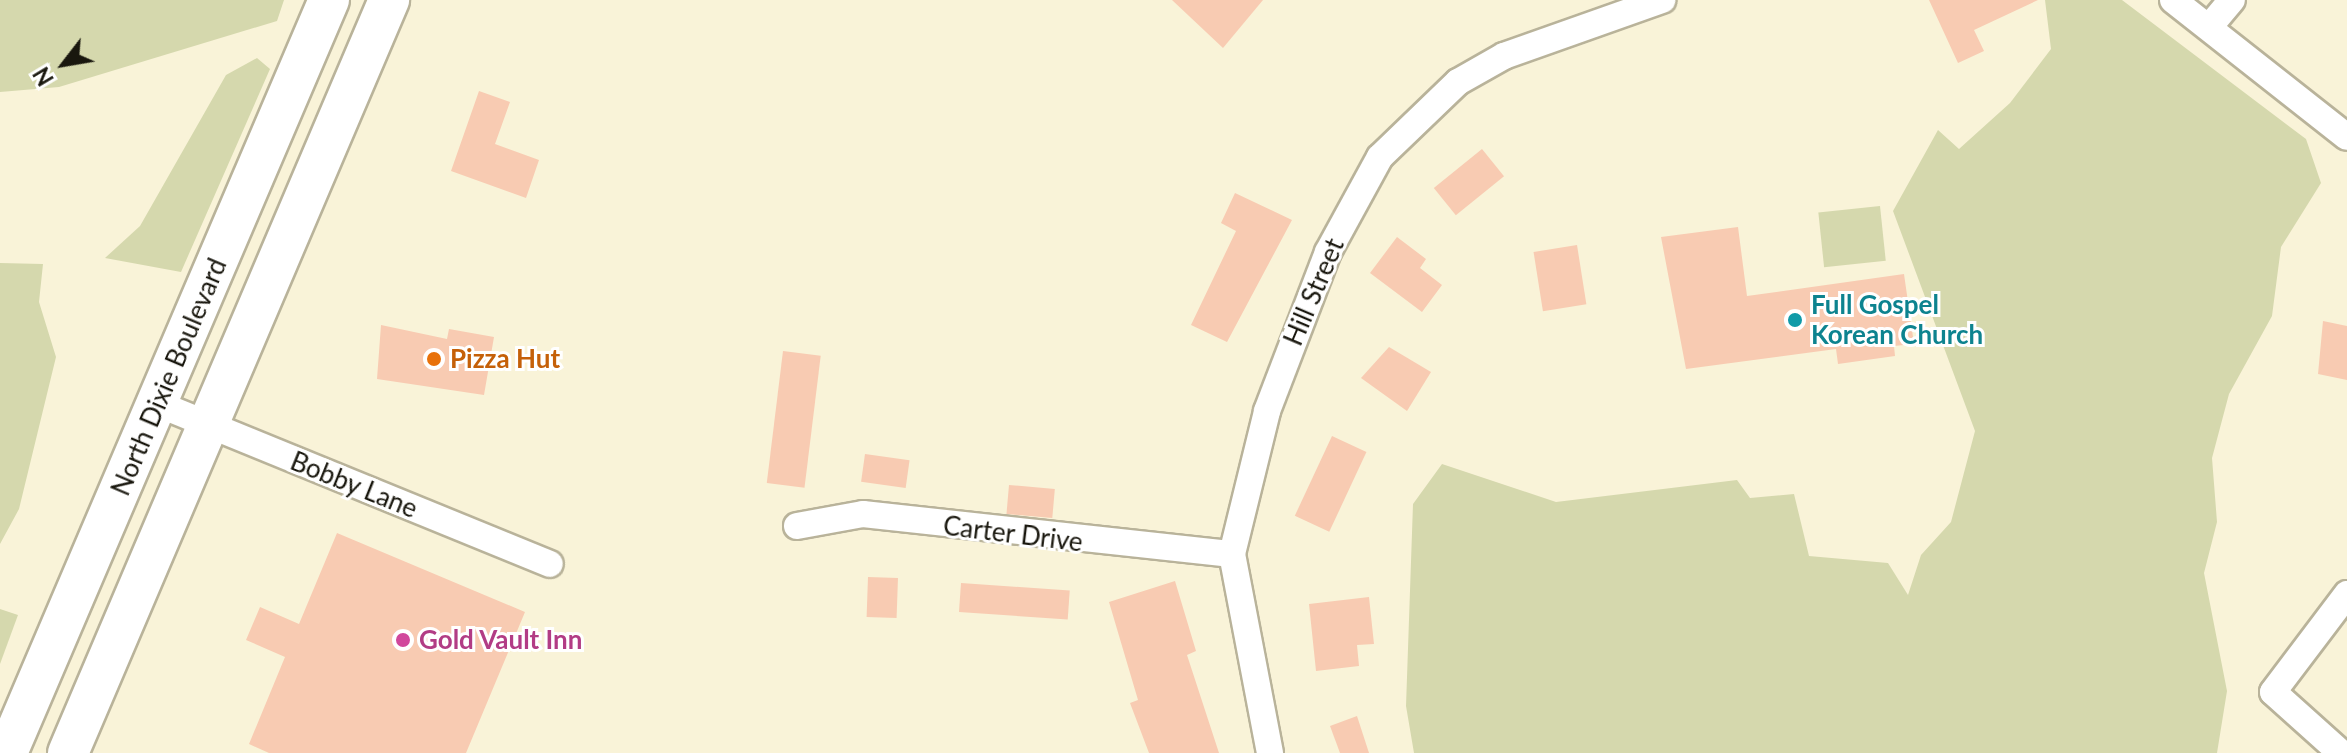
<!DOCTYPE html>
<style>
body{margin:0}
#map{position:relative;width:2347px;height:753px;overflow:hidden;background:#f9f3d8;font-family:Lato,sans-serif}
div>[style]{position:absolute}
.green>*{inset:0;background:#d5d8ad;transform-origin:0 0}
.building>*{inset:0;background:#f8cbb2;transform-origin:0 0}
.roads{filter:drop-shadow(2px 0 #b9b39a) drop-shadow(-2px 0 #b9b39a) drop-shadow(0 2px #b9b39a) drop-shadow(0 -2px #b9b39a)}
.minor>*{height:26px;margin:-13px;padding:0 13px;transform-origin:13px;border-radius:13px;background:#fff}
.highway>*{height:40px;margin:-20px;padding:0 20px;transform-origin:20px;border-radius:20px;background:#fff}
.dots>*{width:22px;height:22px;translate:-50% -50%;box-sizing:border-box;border:4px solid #fff;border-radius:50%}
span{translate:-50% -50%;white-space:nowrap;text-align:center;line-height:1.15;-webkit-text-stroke:6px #fff;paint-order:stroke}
.street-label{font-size:26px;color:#19170e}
.culture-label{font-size:26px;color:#0d838f;font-weight:700}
.left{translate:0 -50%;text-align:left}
.food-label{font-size:26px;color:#c56008;font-weight:700}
.hotel-label{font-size:26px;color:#b23c85;font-weight:700}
.north{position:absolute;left:24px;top:24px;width:80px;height:80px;-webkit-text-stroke:6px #fff;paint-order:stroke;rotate:239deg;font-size:22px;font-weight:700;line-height:32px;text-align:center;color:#19170e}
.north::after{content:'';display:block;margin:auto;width:28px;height:36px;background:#19170e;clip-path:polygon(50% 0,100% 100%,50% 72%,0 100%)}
</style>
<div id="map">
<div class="green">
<div style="clip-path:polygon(0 0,284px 0,277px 21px,59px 87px,0 92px)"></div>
<div style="clip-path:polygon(2045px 0,2122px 0,2306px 139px,2321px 183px,2281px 247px,2272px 316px,2229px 394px,2212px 458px,2217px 522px,2204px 573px,2227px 691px,2217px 753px,1414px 753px,1406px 706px,1413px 504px,1442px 464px,1556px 502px,1737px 480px,1750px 498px,1794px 494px,1809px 556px,1888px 563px,1908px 595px,1921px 555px,1951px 522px,1975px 431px,1893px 211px,1938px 130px,1959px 149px,2010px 103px,2051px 49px)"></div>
<div style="clip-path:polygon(257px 58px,270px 69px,181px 272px,105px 258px,140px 226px,226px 75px)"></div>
<div style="left:1880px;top:206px;width:55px;height:62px;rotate:84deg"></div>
<div style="clip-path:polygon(0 263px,43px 264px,39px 302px,56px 357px,19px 509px,0 544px)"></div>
<div style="clip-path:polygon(0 609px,18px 615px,0 664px)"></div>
</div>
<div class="building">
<div style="clip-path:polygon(1172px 0,1263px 0,1223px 48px)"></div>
<div style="clip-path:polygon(1929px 0,2038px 0,1974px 30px,1984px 51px,1958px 63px)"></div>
<div style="clip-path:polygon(479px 91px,510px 102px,495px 144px,539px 160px,526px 198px,451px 171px)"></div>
<div style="left:1482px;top:149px;width:35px;height:62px;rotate:51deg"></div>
<div style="clip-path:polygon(1235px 193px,1292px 220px,1227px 342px,1191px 325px,1236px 231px,1221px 223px)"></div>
<div style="clip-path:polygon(1738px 227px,1747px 296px,1904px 274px,1914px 344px,1894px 346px,1895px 356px,1838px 364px,1836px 349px,1686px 369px,1661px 237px)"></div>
<div style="clip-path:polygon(1397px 237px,1426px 259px,1420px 268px,1442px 285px,1422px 312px,1370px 273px)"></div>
<div style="left:1577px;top:245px;width:60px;height:44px;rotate:81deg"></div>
<div style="clip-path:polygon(2323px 321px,2347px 326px,2347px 380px,2318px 374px)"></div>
<div style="clip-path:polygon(381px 325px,447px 339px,449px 329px,494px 337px,484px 395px,377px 379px)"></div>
<div style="clip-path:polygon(1389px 347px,1431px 372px,1407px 411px,1361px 378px)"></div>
<div style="left:783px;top:351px;width:38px;height:133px;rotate:7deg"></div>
<div style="left:1332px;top:436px;width:38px;height:88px;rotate:25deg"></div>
<div style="left:865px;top:454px;width:45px;height:28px;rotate:8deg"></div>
<div style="left:1009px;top:485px;width:46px;height:29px;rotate:5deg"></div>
<div style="clip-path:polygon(337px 533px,525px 612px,466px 753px,269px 753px,249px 744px,285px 657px,246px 640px,260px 607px,299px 624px)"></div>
<div style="left:868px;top:577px;width:30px;height:40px;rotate:2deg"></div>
<div style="clip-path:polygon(1175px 581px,1196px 651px,1187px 655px,1219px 753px,1149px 753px,1130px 703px,1138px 700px,1109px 602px)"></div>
<div style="left:961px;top:583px;width:109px;height:29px;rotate:4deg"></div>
<div style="clip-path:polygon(1369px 597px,1374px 644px,1357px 645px,1359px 666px,1316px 671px,1309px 604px)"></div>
<div style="clip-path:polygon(1357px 716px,1369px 753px,1340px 753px,1330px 726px)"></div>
</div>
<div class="roads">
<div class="minor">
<div style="left:2173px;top:0;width:221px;rotate:38.2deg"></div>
<div style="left:2210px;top:26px;width:34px;rotate:-50deg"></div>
<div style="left:158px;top:404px;width:423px;rotate:22.2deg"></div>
<div style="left:797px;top:526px;width:67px;rotate:-10.3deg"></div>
<div style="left:863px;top:514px;width:371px;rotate:6.2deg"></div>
<div style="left:1270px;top:753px;width:203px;rotate:-100.8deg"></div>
<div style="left:1232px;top:554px;width:147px;rotate:-76.2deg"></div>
<div style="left:1267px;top:411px;width:170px;rotate:-69deg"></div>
<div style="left:1328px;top:252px;width:108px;rotate:-61.3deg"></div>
<div style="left:1380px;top:157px;width:108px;rotate:-43.9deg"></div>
<div style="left:1458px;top:82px;width:53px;rotate:-29.5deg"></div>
<div style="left:1504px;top:56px;width:168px;rotate:-19.5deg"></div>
<div style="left:2341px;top:753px;width:91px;rotate:-138.1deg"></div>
<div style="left:2273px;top:692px;width:123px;rotate:-52.9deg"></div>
</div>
<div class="highway">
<div style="left:7px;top:753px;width:819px;rotate:-66.85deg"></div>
<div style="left:68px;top:753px;width:819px;rotate:-66.91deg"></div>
</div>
</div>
<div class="dots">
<div style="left:1795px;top:320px;background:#0f9aa8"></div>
<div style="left:434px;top:359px;background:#e8710a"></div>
<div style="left:403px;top:640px;background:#d1479c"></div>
</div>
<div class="street-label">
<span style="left:1314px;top:292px;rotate:-67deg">Hill Street</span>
<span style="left:169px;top:377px;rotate:-67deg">North Dixie Boulevard</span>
<span style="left:354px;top:485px;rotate:22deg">Bobby Lane</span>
<span style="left:1013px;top:534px;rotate:7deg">Carter Drive</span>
</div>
<div class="culture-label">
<span class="left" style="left:1811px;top:320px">Full Gospel<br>Korean Church</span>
</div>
<div class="food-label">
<span class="left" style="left:450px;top:359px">Pizza Hut</span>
</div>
<div class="hotel-label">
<span class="left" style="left:419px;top:640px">Gold Vault Inn</span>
</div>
<div class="north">N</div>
</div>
